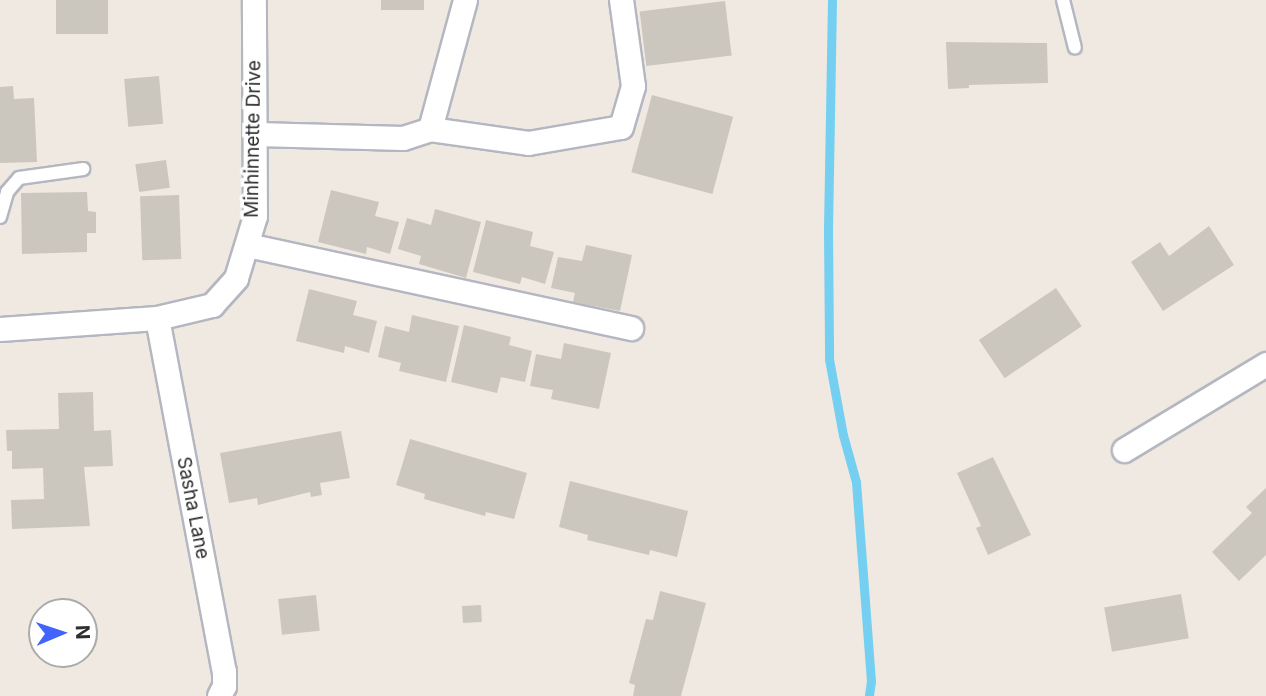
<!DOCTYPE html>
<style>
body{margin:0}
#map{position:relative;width:1266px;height:696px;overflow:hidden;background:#efe9e1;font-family:Inter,sans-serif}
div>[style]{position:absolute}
.stream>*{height:9px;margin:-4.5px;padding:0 4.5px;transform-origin:4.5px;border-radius:4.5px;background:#75cff0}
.building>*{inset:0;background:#cbc7bf;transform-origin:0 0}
.roads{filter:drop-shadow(2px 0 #b4b7c1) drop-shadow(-2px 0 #b4b7c1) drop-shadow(0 2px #b4b7c1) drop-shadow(0 -2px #b4b7c1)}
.service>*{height:12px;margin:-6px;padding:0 6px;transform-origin:6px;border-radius:6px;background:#fff}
.minor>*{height:23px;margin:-11.5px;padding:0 11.5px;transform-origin:11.5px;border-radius:11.5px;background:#fff}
span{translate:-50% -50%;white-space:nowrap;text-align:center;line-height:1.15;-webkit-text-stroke:7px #fff;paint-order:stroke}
.street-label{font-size:19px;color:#2e2e2e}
.north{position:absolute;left:28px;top:598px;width:70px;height:70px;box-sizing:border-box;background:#fff;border:2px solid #ababab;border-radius:50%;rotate:88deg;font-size:19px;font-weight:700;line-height:28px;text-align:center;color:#2e2e2e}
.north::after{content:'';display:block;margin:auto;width:24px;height:32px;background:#4264fb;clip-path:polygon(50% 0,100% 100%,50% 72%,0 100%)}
</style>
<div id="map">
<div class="stream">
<div style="left:832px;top:0;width:232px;rotate:91deg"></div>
<div style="left:828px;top:232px;width:127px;rotate:89.5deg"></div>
<div style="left:829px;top:359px;width:77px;rotate:79.6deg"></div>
<div style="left:843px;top:435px;width:49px;rotate:74.5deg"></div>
<div style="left:856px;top:482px;width:200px;rotate:85.7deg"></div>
<div style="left:871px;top:681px;width:15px;rotate:98deg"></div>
</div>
<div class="building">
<div style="left:56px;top:0;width:52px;height:34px"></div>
<div style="left:381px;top:0;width:43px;height:10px"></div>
<div style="left:725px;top:1px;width:55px;height:86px;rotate:83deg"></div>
<div style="clip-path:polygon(946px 42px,1047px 43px,1048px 83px,969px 85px,969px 88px,948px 89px)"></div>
<div style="left:159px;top:76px;width:48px;height:35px;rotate:85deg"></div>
<div style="clip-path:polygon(13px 86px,14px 99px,34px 98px,37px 162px,0 163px,0 87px)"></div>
<div style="left:652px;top:95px;width:84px;height:80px;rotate:15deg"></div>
<div style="left:166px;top:160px;width:28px;height:31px;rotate:82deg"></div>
<div style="clip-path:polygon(331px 190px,379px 202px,375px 216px,399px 222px,390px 254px,367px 247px,366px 254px,318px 242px)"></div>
<div style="clip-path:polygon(87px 192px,88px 211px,96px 212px,96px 233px,87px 233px,87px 252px,22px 254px,21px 193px)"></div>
<div style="left:179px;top:195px;width:64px;height:39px;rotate:88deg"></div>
<div style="clip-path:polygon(435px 209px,481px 222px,466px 278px,419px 264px,421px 256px,398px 249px,407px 218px,431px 225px)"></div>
<div style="clip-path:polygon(486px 220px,533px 232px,530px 246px,554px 252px,545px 284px,522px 277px,520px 284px,473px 272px)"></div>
<div style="clip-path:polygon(1209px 226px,1234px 265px,1163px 311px,1131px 262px,1160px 242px,1169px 256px)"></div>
<div style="clip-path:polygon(586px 245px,632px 255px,620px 311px,573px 302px,575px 293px,551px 288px,558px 257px,582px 261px)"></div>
<div style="left:1056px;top:288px;width:46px;height:93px;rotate:56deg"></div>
<div style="clip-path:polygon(309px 289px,357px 301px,353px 315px,377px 321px,369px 353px,345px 346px,344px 353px,296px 341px)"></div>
<div style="clip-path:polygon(412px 315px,459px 326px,446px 382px,399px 371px,401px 363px,378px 357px,385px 326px,409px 332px)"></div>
<div style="clip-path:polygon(464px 325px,511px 337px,509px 345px,532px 351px,525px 382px,501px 377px,497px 393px,451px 382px)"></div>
<div style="clip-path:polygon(564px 343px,611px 353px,599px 409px,551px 399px,553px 390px,530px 386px,536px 354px,561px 359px)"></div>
<div style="clip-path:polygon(93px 392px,94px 431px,111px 430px,113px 466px,84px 467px,90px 526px,12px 529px,11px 500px,44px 499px,43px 468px,12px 469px,12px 451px,7px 451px,6px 430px,59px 429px,58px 393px)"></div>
<div style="clip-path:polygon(341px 431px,350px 478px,320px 483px,322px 495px,311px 497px,310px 492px,258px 505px,257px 498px,229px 503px,220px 453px)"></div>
<div style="clip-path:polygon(410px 439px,527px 473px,514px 519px,486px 512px,485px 516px,424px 499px,425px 494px,396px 485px)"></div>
<div style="clip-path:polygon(993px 457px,1031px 535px,988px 555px,976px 528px,981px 526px,957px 473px)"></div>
<div style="clip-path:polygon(570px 481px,688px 511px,677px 557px,650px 550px,649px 555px,587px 540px,588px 535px,559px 527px)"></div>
<div style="clip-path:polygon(1266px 488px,1266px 555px,1239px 581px,1212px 552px,1252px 513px,1246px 507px)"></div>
<div style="clip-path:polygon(660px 591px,706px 603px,681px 696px,633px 696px,635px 685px,629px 683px,646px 619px,653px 620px)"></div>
<div style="left:1181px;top:594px;width:45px;height:78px;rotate:80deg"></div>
<div style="left:316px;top:595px;width:36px;height:38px;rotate:84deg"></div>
<div style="left:481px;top:605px;width:17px;height:19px;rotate:87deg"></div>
</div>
<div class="roads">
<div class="service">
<div style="left:1063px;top:0;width:49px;rotate:76deg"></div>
<div style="left:0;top:217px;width:26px;rotate:-74deg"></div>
<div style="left:7px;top:192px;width:18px;rotate:-49deg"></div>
<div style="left:19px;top:178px;width:65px;rotate:-8deg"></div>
</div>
<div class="minor">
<div style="left:465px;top:0;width:134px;rotate:105.2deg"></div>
<div style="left:430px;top:129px;width:99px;rotate:8.1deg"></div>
<div style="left:528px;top:143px;width:94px;rotate:-9.8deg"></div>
<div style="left:621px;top:127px;width:43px;rotate:-73.7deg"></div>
<div style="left:633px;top:86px;width:87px;rotate:-97.9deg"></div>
<div style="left:257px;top:134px;width:146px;rotate:1.6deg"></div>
<div style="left:403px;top:138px;width:28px;rotate:-18deg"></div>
<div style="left:247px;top:245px;width:393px;rotate:12.2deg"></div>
<div style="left:157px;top:318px;width:359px;rotate:79.3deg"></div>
<div style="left:224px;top:671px;width:15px;rotate:90deg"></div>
<div style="left:224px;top:686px;width:11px;rotate:117deg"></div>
<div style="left:0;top:329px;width:157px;rotate:-4deg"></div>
<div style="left:157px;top:318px;width:57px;rotate:-13.3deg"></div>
<div style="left:212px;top:305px;width:36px;rotate:-48deg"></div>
<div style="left:236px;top:278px;width:65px;rotate:-73deg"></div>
<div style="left:255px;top:216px;width:216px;rotate:-90.3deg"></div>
<div style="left:1124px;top:450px;width:166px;rotate:-31.2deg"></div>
</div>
</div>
<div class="street-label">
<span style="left:253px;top:139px;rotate:-89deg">Minhinnette Drive</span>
<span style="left:193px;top:508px;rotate:79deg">Sasha Lane</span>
</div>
<div class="north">N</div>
</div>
